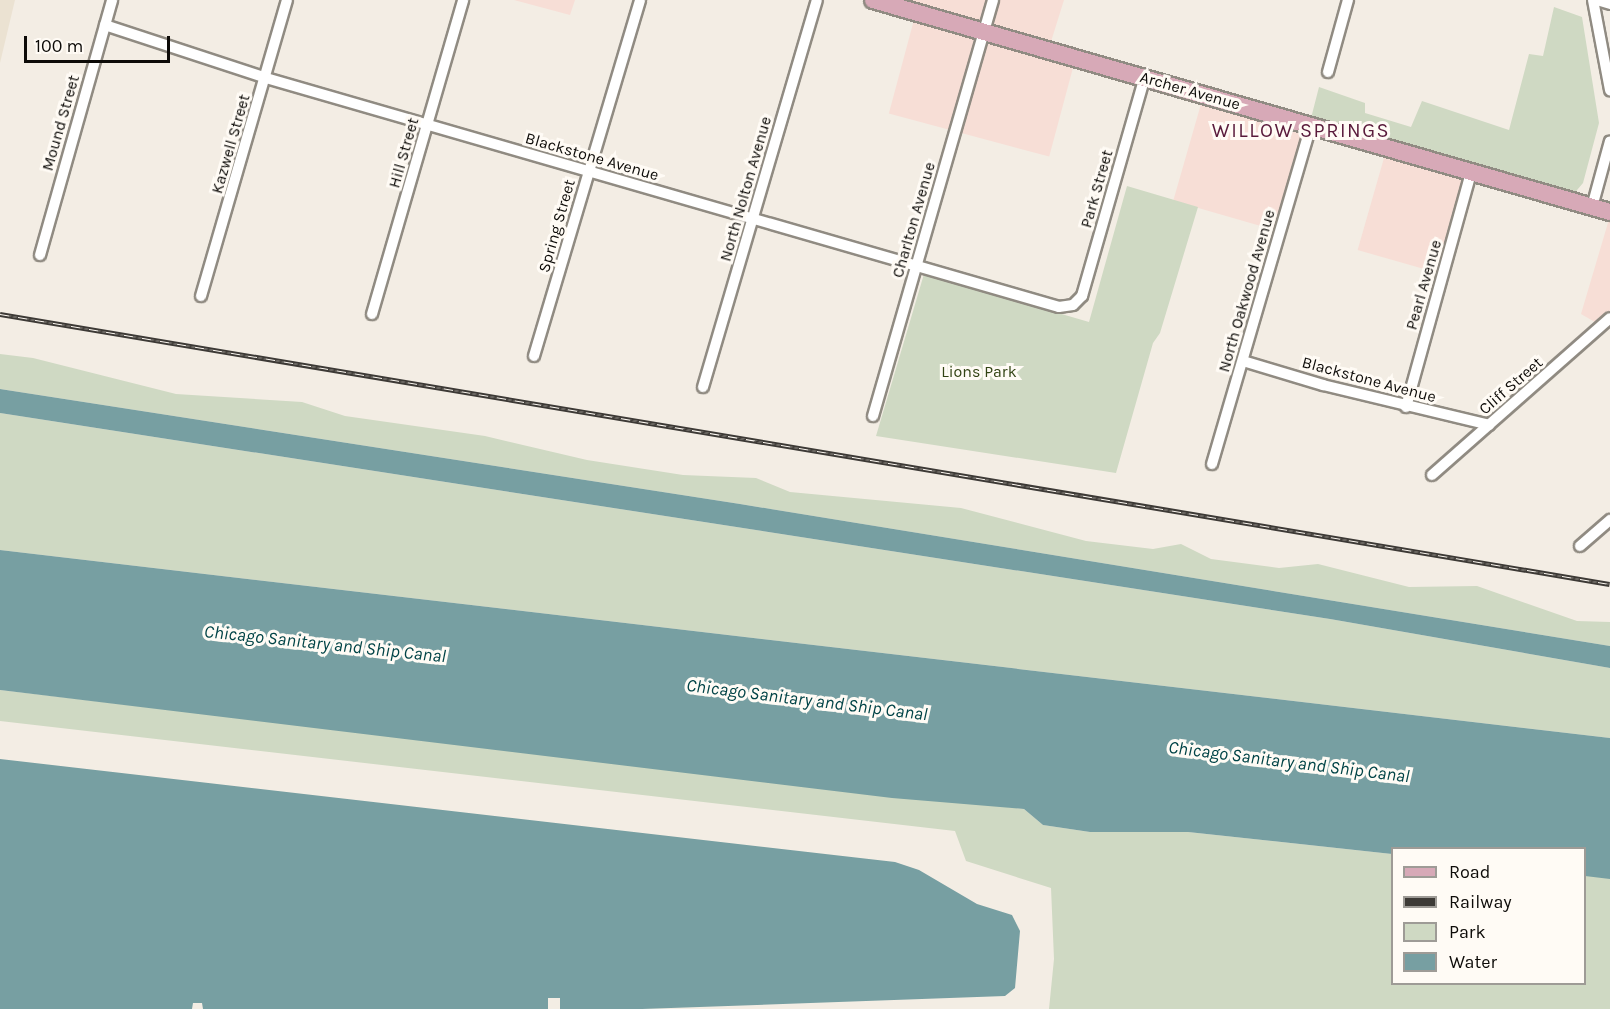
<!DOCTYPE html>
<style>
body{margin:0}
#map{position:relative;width:1610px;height:1009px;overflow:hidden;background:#f3ede4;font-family:Karla,sans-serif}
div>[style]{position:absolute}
.commercial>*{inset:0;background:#f7ded6;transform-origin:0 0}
.built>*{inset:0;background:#ebe2d2}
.green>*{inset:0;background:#cfd9c3}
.water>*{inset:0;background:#779fa2}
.roads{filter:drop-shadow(2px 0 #908b82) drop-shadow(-2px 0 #908b82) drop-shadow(0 2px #908b82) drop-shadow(0 -2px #908b82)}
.street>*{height:10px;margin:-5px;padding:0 5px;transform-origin:5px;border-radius:5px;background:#fff}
.primary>*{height:16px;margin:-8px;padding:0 8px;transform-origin:8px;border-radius:8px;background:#d7a9b7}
.rail>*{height:5px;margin-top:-2.5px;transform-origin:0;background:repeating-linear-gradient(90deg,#fffbf5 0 9px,#3d3a36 0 18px);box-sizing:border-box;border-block:2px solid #3d3a36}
span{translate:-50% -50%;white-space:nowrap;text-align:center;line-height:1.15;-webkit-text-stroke:6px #fffbf5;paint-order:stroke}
.street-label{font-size:16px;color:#0d0b08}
.park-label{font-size:16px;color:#324313}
.water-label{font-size:18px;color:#004346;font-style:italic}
.quarter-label{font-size:20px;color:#591a3b;letter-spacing:1.5px}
.legend{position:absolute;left:1391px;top:847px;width:195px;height:138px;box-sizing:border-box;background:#fffbf5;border:2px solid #9e9b96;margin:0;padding:8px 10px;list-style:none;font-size:18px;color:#0d0b08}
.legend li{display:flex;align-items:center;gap:12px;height:30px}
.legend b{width:30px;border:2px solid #9e9b96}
.scale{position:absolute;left:24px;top:36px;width:146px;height:27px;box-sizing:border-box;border:3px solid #0d0b08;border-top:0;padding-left:8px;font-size:18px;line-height:21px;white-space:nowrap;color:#0d0b08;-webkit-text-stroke:4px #fffbf5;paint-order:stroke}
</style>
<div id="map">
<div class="commercial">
<div style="clip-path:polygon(514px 0,575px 0,570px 15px)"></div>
<div style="clip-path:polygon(876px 0,1064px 0,1049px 48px)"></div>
<div style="left:915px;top:16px;width:166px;height:101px;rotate:15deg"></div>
<div style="left:1203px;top:97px;width:114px;height:108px;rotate:16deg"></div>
<div style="left:1386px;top:151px;width:91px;height:103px;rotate:16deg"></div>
<div style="clip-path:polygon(1610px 216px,1610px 316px,1600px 325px,1581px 314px)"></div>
</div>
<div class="built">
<div style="clip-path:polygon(0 0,15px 0,0 63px)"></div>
</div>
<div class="green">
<div style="clip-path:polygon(1554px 7px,1582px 17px,1599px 123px,1583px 183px,1572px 196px,1310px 122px,1319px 87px,1365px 103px,1365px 113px,1411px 127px,1422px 101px,1509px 130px,1529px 54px,1543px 56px)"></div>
<div style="clip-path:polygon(1127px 186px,1198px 207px,1160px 333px,1153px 343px,1116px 473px,876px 436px,924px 274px,1089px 322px)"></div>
<div style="clip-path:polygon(0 354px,33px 358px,176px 394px,302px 402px,345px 416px,485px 436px,587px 460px,683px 475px,756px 478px,790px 492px,961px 508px,1086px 541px,1153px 549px,1181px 544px,1211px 559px,1279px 568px,1318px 564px,1409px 587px,1477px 586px,1577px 621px,1610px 622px,1610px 646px,740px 504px,0 389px)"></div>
<div style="clip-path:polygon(0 413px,1330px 619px,1610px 668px,1610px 738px,0 550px)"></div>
<div style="clip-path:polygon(0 690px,1024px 809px,1043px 825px,1090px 832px,1188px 832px,1392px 854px,1392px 984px,1584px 984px,1585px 875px,1610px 878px,1610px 1009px,1049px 1009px,1054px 959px,1051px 888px,966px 861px,955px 831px,0 721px)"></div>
</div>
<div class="water">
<div style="clip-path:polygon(0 389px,740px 504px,1610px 646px,1610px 668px,1330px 619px,0 413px)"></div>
<div style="clip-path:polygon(0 550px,1610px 738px,1610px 879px,1585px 876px,1584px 848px,1392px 848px,1392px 854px,1188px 832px,1090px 832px,1043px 825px,1024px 809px,892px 798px,0 690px)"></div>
<div style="clip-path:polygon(0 759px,895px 862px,919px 870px,977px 904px,1012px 915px,1020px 931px,1015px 988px,1005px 996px,642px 1009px,560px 1009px,560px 998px,548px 998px,548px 1009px,203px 1009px,202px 1003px,193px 1003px,192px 1009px,0 1009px)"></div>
</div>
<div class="roads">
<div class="street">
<div style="left:1593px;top:0;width:92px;rotate:79.3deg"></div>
<div style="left:1597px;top:0;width:14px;rotate:17deg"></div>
<div style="left:105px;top:25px;width:169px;rotate:18.2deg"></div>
<div style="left:266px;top:78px;width:825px;rotate:16.11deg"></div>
<div style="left:1059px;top:307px;width:14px;rotate:-8deg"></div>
<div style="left:1073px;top:305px;width:13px;rotate:-45deg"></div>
<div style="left:1082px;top:296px;width:228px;rotate:-74deg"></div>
<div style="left:1328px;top:72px;width:75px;rotate:-74.5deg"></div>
<div style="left:1592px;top:207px;width:68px;rotate:-74.7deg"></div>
<div style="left:40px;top:255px;width:265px;rotate:-74.2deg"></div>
<div style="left:201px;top:296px;width:308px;rotate:-73.8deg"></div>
<div style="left:372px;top:314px;width:327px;rotate:-73.8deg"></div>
<div style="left:534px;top:356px;width:371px;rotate:-73.4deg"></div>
<div style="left:1243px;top:361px;width:84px;rotate:16.7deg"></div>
<div style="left:1323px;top:385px;width:171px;rotate:13.5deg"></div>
<div style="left:703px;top:387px;width:403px;rotate:-73.6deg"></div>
<div style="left:1406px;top:407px;width:244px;rotate:-74.5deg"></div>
<div style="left:873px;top:416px;width:433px;rotate:-73.9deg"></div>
<div style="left:1212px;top:464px;width:352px;rotate:-73.7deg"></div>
<div style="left:1432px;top:475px;width:237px;rotate:-41.4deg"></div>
<div style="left:1580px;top:546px;width:40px;rotate:-41deg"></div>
</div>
<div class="primary">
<div style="left:873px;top:0;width:767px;rotate:16.05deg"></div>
</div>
</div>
<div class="rail">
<div style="left:0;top:314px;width:1632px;rotate:9.52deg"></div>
</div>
<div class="street-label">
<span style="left:1190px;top:91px;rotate:16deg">Archer Avenue</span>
<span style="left:61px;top:123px;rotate:-74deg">Mound Street</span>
<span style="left:231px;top:144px;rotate:-74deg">Kazwell Street</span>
<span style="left:404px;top:153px;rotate:-74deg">Hill Street</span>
<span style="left:592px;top:157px;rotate:16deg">Blackstone Avenue</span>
<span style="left:746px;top:189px;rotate:-74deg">North Nolton Avenue</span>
<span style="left:1097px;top:189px;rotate:-74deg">Park Street</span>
<span style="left:914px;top:220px;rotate:-74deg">Charlton Avenue</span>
<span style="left:557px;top:226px;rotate:-74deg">Spring Street</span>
<span style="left:1424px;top:285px;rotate:-74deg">Pearl Avenue</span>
<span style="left:1247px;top:291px;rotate:-74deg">North Oakwood Avenue</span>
<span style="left:1369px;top:380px;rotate:15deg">Blackstone Avenue</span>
<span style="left:1511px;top:386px;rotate:-41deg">Cliff Street</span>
</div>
<div class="park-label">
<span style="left:979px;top:372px">Lions Park</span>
</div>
<div class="water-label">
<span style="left:325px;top:644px;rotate:6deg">Chicago Sanitary and Ship Canal</span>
<span style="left:807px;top:700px;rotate:7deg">Chicago Sanitary and Ship Canal</span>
<span style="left:1289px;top:762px;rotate:7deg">Chicago Sanitary and Ship Canal</span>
</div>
<div class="quarter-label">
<span style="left:1301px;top:130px">WILLOW SPRINGS</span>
</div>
<ul class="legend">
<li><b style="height:8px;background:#d7a9b7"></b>Road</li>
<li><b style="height:8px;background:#3d3a36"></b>Railway</li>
<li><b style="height:16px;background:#cfd9c3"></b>Park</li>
<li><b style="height:16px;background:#779fa2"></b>Water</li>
</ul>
<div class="scale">100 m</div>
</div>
